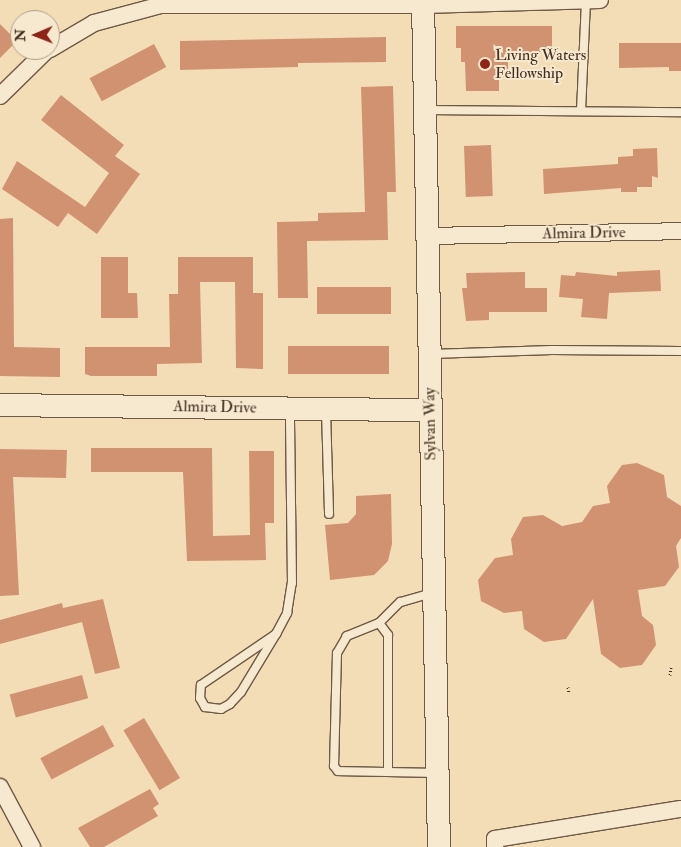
<!DOCTYPE html>
<style>
body{margin:0}
#map{position:relative;width:681px;height:847px;overflow:hidden;background:#f3ddb7;font-family:"IM FELL Double Pica",serif}
div>[style]{position:absolute}
.building>*{inset:0;background:#d19272;transform-origin:0 0}
.path>*{height:3px;margin-top:-1.5px;transform-origin:0;background:repeating-linear-gradient(90deg,#422d1f 0 1px,transparent 0 3.5px)}
.roads{filter:drop-shadow(1px 0 #6e5945) drop-shadow(-1px 0 #6e5945) drop-shadow(0 1px #6e5945) drop-shadow(0 -1px #6e5945)}
.lane>*{height:8px;margin:-4px;padding:0 4px;transform-origin:4px;border-radius:4px;background:#f7e9d0}
.street>*{height:16px;margin:-8px;padding:0 8px;transform-origin:8px;border-radius:8px;background:#f7e9d0}
.secondary>*{height:22px;margin:-11px;padding:0 11px;transform-origin:11px;border-radius:11px;background:#f7e9d0}
.dots>*{width:14px;height:14px;translate:-50% -50%;box-sizing:border-box;border:2px solid #f7e9d0;border-radius:50%}
span{translate:-50% -50%;white-space:nowrap;text-align:center;line-height:1.15;-webkit-text-stroke:4px #f7e9d0;paint-order:stroke}
.poi-label{font-size:16px;color:#422d1f}
.left{translate:0 -50%;text-align:left}
.street-label{font-size:16px;color:#422d1f}
.north{position:absolute;left:10px;top:10px;width:50px;height:50px;box-sizing:border-box;background:#f7e9d0;border:1px solid #af9e89;border-radius:50%;rotate:269deg;font-size:14px;font-weight:700;line-height:20px;text-align:center;color:#422d1f}
.north::after{content:'';display:block;margin:auto;width:18px;height:22px;background:#8f2418;clip-path:polygon(50% 0,100% 100%,50% 72%,0 100%)}
</style>
<div id="map">
<div class="building">
<div style="clip-path:polygon(0 24px,17px 41px,0 58px)"></div>
<div style="clip-path:polygon(456px 26px,552px 26px,552px 52px,508px 52px,508px 77px,499px 77px,499px 91px,466px 91px,465px 62px,461px 62px,461px 48px,456px 48px)"></div>
<div style="clip-path:polygon(386px 37px,386px 62px,298px 63px,298px 67px,180px 70px,180px 41px)"></div>
<div style="clip-path:polygon(619px 43px,681px 43px,681px 71px,669px 71px,669px 67px,619px 68px)"></div>
<div style="left:154px;top:44px;width:26px;height:73px;rotate:62deg"></div>
<div style="clip-path:polygon(393px 86px,396px 192px,387px 192px,388px 240px,307px 241px,308px 298px,278px 298px,277px 222px,318px 221px,318px 213px,365px 212px,361px 87px)"></div>
<div style="clip-path:polygon(61px 95px,124px 145px,115px 156px,140px 174px,97px 234px,68px 213px,58px 227px,2px 189px,17px 161px,85px 207px,109px 173px,41px 120px)"></div>
<div style="left:491px;top:145px;width:51px;height:27px;rotate:88deg"></div>
<div style="clip-path:polygon(657px 148px,658px 178px,652px 176px,652px 187px,637px 187px,637px 192px,621px 192px,621px 188px,544px 194px,543px 169px,618px 164px,618px 157px,633px 156px,633px 149px)"></div>
<div style="clip-path:polygon(13px 218px,14px 347px,60px 348px,60px 377px,0 376px,0 219px)"></div>
<div style="clip-path:polygon(101px 257px,128px 257px,128px 293px,137px 293px,138px 318px,101px 318px)"></div>
<div style="clip-path:polygon(178px 257px,253px 257px,253px 293px,263px 293px,263px 369px,236px 368px,235px 282px,200px 282px,202px 363px,157px 364px,157px 376px,91px 376px,85px 374px,85px 347px,170px 347px,169px 294px,178px 294px)"></div>
<div style="clip-path:polygon(660px 270px,661px 291px,609px 293px,607px 319px,581px 317px,583px 299px,559px 297px,561px 275px,575px 276px,576px 272px,617px 276px,617px 272px)"></div>
<div style="clip-path:polygon(525px 272px,525px 288px,547px 288px,547px 312px,489px 312px,489px 320px,466px 321px,462px 288px,467px 288px,466px 273px)"></div>
<div style="left:317px;top:287px;width:74px;height:27px"></div>
<div style="left:389px;top:346px;width:28px;height:101px;rotate:90deg"></div>
<div style="clip-path:polygon(91px 448px,212px 448px,213px 536px,250px 535px,249px 451px,274px 451px,274px 523px,265px 523px,266px 560px,187px 561px,183px 472px,91px 472px)"></div>
<div style="clip-path:polygon(0 449px,67px 450px,66px 478px,13px 477px,19px 595px,0 596px)"></div>
<div style="clip-path:polygon(637px 463px,664px 475px,667px 497px,681px 506px,681px 538px,676px 546px,679px 567px,665px 586px,638px 590px,642px 616px,653px 625px,656px 645px,642px 665px,620px 668px,601px 654px,593px 599px,566px 639px,544px 642px,524px 629px,522px 611px,504px 613px,481px 601px,478px 580px,495px 558px,513px 555px,511px 539px,523px 517px,543px 515px,562px 526px,582px 522px,593px 506px,610px 503px,607px 486px,622px 465px)"></div>
<div style="clip-path:polygon(391px 494px,392px 544px,388px 561px,374px 575px,330px 580px,325px 525px,348px 523px,356px 514px,356px 496px)"></div>
<div style="clip-path:polygon(103px 599px,120px 668px,95px 674px,82px 622px,0 644px,0 620px,62px 603px,63px 608px)"></div>
<div style="left:82px;top:675px;width:24px;height:75px;rotate:75deg"></div>
<div style="left:144px;top:718px;width:70px;height:24px;rotate:59deg"></div>
<div style="left:103px;top:725px;width:24px;height:71px;rotate:62deg"></div>
<div style="clip-path:polygon(150px 789px,159px 804px,153px 808px,158px 816px,104px 847px,90px 847px,78px 828px)"></div>
</div>
<div class="path">
<div style="left:670px;top:675px;width:8px;rotate:-83deg"></div>
<div style="left:568px;top:687px;width:6px;rotate:81deg"></div>
</div>
<div class="roads">
<div class="lane">
<div style="left:428px;top:110px;width:253px;rotate:0.5deg"></div>
<div style="left:581px;top:111px;width:111px;rotate:-87.4deg"></div>
<div style="left:431px;top:354px;width:121px;rotate:-1.9deg"></div>
<div style="left:552px;top:350px;width:129px;rotate:0.4deg"></div>
<div style="left:326px;top:411px;width:103px;rotate:88.3deg"></div>
<div style="left:432px;top:593px;width:33px;rotate:164deg"></div>
<div style="left:400px;top:602px;width:30px;rotate:135deg"></div>
<div style="left:379px;top:623px;width:35px;rotate:158deg"></div>
<div style="left:347px;top:636px;width:20px;rotate:120deg"></div>
<div style="left:337px;top:653px;width:113px;rotate:91.5deg"></div>
<div style="left:334px;top:766px;width:6px;rotate:51deg"></div>
<div style="left:338px;top:771px;width:97px;rotate:1.2deg"></div>
<div style="left:379px;top:623px;width:15px;rotate:53deg"></div>
<div style="left:388px;top:635px;width:137px;rotate:90deg"></div>
<div style="left:276px;top:634px;width:68px;rotate:121.1deg"></div>
<div style="left:241px;top:692px;width:16px;rotate:133deg"></div>
<div style="left:230px;top:704px;width:10px;rotate:151deg"></div>
<div style="left:221px;top:709px;width:16px;rotate:-173deg"></div>
<div style="left:205px;top:707px;width:10px;rotate:-119deg"></div>
<div style="left:200px;top:698px;width:13px;rotate:-86deg"></div>
<div style="left:201px;top:685px;width:91px;rotate:-34.2deg"></div>
<div style="left:276px;top:634px;width:24px;rotate:-62deg"></div>
<div style="left:287px;top:613px;width:30px;rotate:-81deg"></div>
<div style="left:292px;top:583px;width:173px;rotate:-90.7deg"></div>
</div>
<div class="street">
<div style="left:50px;top:49px;width:51px;rotate:-30.6deg"></div>
<div style="left:94px;top:23px;width:69px;rotate:-15deg"></div>
<div style="left:161px;top:5px;width:262px"></div>
<div style="left:423px;top:5px;width:177px;rotate:-1.6deg"></div>
<div style="left:0;top:96px;width:66px;rotate:-44.4deg"></div>
<div style="left:428px;top:236px;width:253px;rotate:-1.1deg"></div>
<div style="left:0;top:787px;width:68px;rotate:61.9deg"></div>
<div style="left:495px;top:847px;width:8px;rotate:-90deg"></div>
<div style="left:495px;top:839px;width:188px;rotate:-9.2deg"></div>
</div>
<div class="secondary">
<div style="left:423px;top:0;width:847px;rotate:88.92deg"></div>
<div style="left:0;top:405px;width:430px;rotate:0.7deg"></div>
</div>
</div>
<div class="dots">
<div style="left:485px;top:64px;background:#8f2418"></div>
</div>
<div class="poi-label">
<span class="left" style="left:495px;top:64px">Living Waters<br>Fellowship</span>
</div>
<div class="street-label">
<span style="left:584px;top:233px;rotate:-1deg">Almira Drive</span>
<span style="left:215px;top:407px;rotate:1deg">Almira Drive</span>
<span style="left:430px;top:424px;rotate:-91deg">Sylvan Way</span>
</div>
<div class="north">N</div>
</div>
